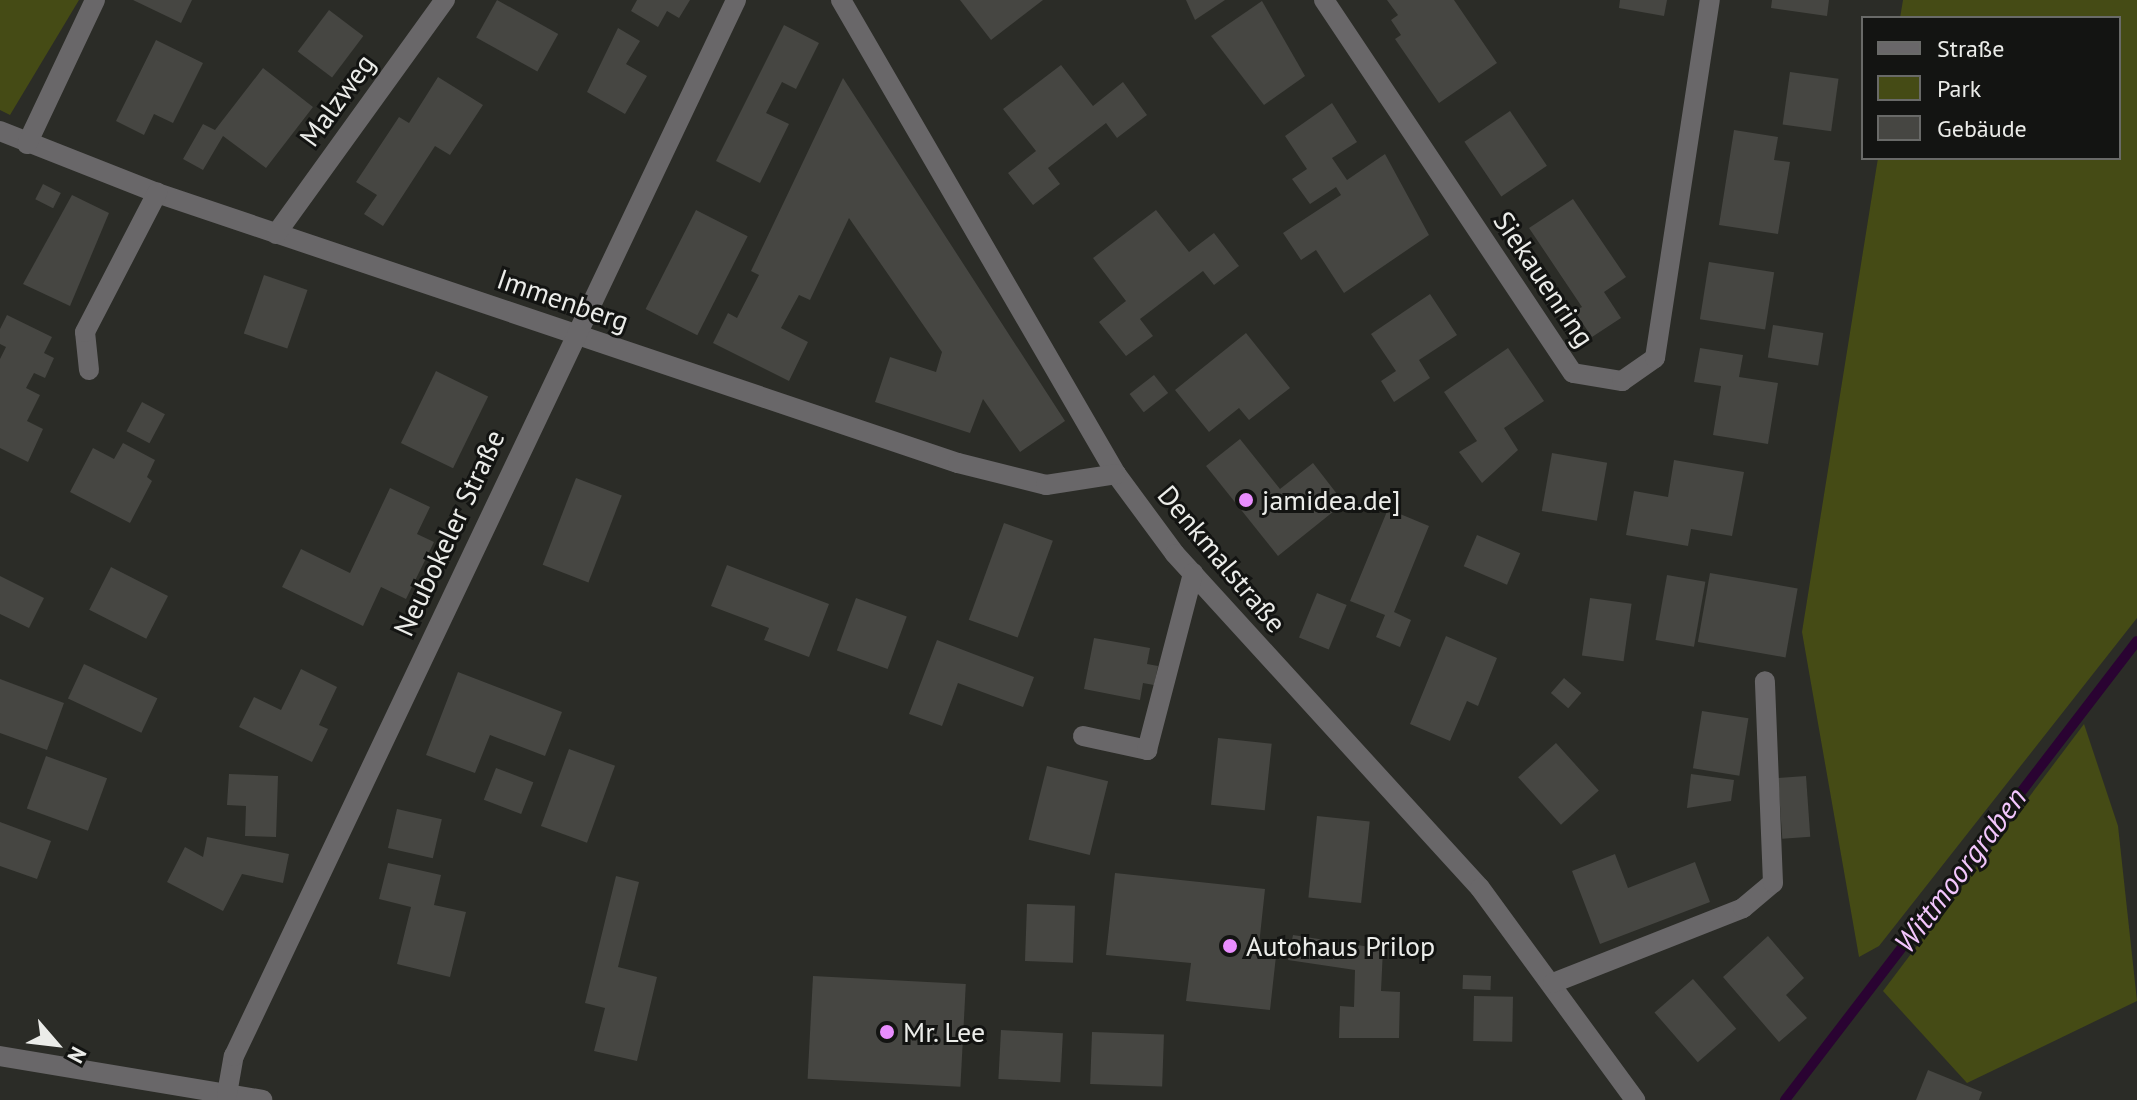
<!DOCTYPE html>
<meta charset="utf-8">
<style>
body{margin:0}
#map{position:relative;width:2137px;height:1100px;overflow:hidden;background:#2b2c27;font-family:"PT Sans",sans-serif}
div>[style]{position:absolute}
.green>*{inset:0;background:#454b15}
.stream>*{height:10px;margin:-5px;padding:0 5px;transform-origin:5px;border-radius:5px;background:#2a0332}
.building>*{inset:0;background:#464642;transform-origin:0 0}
.minor>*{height:20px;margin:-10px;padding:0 10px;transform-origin:10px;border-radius:10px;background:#696769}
.dots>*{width:22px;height:22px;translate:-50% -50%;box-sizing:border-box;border:4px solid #131412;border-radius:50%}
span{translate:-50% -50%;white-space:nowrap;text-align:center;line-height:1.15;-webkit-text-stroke:6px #131412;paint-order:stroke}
.street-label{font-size:28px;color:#ebece9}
.poi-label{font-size:28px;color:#ebece9}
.left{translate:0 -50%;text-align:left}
.water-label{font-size:30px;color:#f3c6fd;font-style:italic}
.legend{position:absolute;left:1861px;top:16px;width:260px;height:144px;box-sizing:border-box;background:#131412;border:2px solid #696a68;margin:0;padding:10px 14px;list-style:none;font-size:24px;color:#ebece9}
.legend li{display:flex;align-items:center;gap:16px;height:40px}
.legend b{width:40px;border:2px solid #696a68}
.north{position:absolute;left:16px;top:1004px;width:80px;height:80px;-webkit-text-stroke:6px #131412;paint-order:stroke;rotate:118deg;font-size:22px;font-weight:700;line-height:32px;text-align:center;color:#ebece9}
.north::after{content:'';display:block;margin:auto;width:28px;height:36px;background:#ebece9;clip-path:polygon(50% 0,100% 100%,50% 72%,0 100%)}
</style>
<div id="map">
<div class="green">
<div style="clip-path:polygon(0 0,79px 0,10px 115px,0 110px)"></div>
<div style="clip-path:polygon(1903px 0,2137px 0,2137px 618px,1879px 946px,1859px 957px,1802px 632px,1878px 158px,2119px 158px,2119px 18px,1900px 18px)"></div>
<div style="clip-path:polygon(2084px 724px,2118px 826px,2137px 1001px,1967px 1083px,1883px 991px)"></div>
</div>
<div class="stream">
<div style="left:1785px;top:1100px;width:578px;rotate:-52.52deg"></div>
</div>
<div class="building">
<div style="clip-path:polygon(133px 0,192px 0,181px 23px)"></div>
<div style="left:497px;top:0;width:70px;height:43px;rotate:29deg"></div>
<div style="clip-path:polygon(637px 0,690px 0,679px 18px,667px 11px,658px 27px,631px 11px)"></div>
<div style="clip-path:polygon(960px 0,1043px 0,991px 40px)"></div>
<div style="clip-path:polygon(1186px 0,1225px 0,1195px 20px)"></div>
<div style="clip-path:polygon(1387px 0,1454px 0,1497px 63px,1439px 103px,1395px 39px,1401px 35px,1391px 20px,1398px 15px)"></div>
<div style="clip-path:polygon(1620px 0,1667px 0,1664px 16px,1619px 8px)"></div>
<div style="clip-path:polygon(1772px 0,1829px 0,1827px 16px,1771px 8px)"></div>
<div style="clip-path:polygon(1262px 1px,1305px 76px,1264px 105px,1211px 36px)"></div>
<div style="left:329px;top:10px;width:43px;height:52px;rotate:37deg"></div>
<div style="clip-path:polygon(784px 25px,819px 43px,796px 89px,782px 82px,766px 113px,789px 124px,760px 183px,716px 161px)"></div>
<div style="clip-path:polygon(618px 28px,640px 41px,626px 64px,647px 76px,625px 114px,587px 92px)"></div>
<div style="clip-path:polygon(156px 40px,203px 63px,173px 123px,154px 114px,144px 135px,116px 121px)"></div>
<div style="clip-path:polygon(1061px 65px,1093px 106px,1123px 82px,1147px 115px,1117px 138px,1106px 123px,1048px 168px,1060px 184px,1033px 205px,1008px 173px,1036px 151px,1003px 109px)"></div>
<div style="clip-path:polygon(263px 68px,313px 107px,266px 168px,223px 136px,203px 170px,183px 159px,203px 124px,215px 130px)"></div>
<div style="left:1790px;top:72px;width:49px;height:53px;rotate:8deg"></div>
<div style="clip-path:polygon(438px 77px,483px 105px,450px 155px,435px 146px,383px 226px,364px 214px,377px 195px,356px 182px,399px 117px,409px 123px)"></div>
<div style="clip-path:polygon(843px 78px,1065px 421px,1020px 452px,983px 399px,970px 433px,875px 402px,890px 357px,936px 372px,942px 352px,849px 218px,810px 300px,799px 295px,781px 328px,808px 342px,789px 381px,713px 343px,728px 313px,737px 318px,759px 275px,751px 271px)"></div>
<div style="clip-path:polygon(1332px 103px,1357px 142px,1332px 158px,1347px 180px,1385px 154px,1429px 235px,1344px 293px,1316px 250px,1301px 260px,1283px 233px,1341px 195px,1336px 187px,1310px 204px,1292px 179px,1307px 169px,1285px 136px)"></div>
<div style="left:1510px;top:111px;width:66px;height:55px;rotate:56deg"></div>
<div style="clip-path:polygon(1734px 130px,1778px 137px,1774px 160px,1790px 162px,1778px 234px,1719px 225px)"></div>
<div style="left:43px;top:184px;width:20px;height:17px;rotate:27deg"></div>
<div style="clip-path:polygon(72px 195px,109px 213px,70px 306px,23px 284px)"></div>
<div style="clip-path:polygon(1573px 199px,1626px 277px,1604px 292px,1621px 318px,1592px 337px,1574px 311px,1582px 307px,1529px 228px)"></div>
<div style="left:696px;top:210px;width:58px;height:111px;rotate:27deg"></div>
<div style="clip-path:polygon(1156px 210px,1189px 252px,1214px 233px,1239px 266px,1214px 285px,1203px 271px,1140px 319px,1153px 336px,1126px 356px,1099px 322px,1126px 301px,1093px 258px)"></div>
<div style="left:1709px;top:262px;width:66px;height:58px;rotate:9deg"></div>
<div style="left:264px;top:275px;width:46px;height:62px;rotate:19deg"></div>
<div style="clip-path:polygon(1430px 294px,1457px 335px,1419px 360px,1430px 378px,1394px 402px,1381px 381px,1396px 371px,1371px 334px)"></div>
<div style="clip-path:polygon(7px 315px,52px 337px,44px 353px,54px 358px,45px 378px,34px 373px,26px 388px,40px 395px,27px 421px,43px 429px,28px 462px,0 448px,0 359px,6px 347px,0 344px,0 329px)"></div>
<div style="left:1773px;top:325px;width:51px;height:33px;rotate:9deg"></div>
<div style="clip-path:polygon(1246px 333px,1290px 388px,1249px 420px,1239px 408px,1209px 432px,1175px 390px)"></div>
<div style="clip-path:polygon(1508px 348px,1544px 401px,1504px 428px,1518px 450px,1482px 483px,1459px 452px,1477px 441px,1444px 392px)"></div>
<div style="clip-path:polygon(1700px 348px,1743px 355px,1739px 377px,1778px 383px,1768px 444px,1713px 435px,1721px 386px,1694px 382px)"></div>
<div style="left:436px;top:371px;width:58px;height:80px;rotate:26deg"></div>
<div style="left:1154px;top:375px;width:23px;height:31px;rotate:52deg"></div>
<div style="left:142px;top:402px;width:26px;height:33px;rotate:28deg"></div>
<div style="clip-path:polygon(1240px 439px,1280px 489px,1313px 463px,1344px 503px,1278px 556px,1206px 466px)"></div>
<div style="clip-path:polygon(123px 443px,155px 460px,147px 477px,152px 481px,130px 523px,70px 492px,93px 448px,114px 459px)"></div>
<div style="left:1552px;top:453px;width:56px;height:59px;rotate:10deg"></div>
<div style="clip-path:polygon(1674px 460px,1744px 472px,1732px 536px,1691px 529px,1688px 546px,1626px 535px,1634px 491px,1668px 497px)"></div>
<div style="left:576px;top:478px;width:49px;height:93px;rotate:21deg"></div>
<div style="clip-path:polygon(390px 488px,430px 507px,417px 534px,434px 542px,406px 599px,381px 587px,363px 626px,282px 587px,301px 549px,350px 573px)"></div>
<div style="clip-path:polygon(1388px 509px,1429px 526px,1394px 612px,1411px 620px,1400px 647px,1376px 637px,1385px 615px,1350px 601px)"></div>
<div style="left:1004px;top:523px;width:52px;height:103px;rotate:20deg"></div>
<div style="left:1477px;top:535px;width:47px;height:34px;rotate:23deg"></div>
<div style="clip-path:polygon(727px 565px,829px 604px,809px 657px,764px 640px,769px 628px,711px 606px)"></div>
<div style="left:111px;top:567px;width:64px;height:48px;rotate:27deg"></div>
<div style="left:1710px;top:573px;width:89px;height:70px;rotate:10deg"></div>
<div style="left:1667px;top:575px;width:39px;height:66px;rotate:10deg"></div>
<div style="clip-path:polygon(0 576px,44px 598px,29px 628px,0 614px)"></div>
<div style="left:1317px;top:593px;width:32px;height:48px;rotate:22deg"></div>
<div style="left:856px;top:598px;width:54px;height:56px;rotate:20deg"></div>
<div style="left:1590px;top:598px;width:42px;height:58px;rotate:8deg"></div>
<div style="clip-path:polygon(1446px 636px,1497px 658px,1478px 706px,1467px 701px,1450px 741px,1410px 724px)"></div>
<div style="clip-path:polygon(1094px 638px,1150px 648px,1147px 664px,1158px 666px,1154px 685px,1143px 683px,1140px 700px,1084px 689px)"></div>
<div style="clip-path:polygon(937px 640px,1034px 677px,1023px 707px,958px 683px,942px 726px,909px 714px)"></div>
<div style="left:84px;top:664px;width:81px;height:38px;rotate:25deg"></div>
<div style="clip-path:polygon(301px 669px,337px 687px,319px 725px,328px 729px,312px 762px,239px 727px,254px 697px,281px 710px)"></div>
<div style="clip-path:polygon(458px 672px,562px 712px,545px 756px,490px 735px,475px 773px,426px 755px)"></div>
<div style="left:1564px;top:678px;width:23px;height:20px;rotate:41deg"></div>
<div style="clip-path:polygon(0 679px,64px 703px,47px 750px,0 733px)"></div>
<div style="left:1702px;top:711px;width:47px;height:58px;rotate:9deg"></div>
<div style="left:1218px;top:738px;width:54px;height:67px;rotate:6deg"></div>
<div style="left:1556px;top:743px;width:64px;height:51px;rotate:48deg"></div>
<div style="left:569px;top:749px;width:49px;height:82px;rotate:20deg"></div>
<div style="left:46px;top:756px;width:65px;height:56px;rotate:20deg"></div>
<div style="left:1047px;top:766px;width:63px;height:76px;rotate:14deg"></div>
<div style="left:496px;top:768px;width:40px;height:34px;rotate:21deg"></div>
<div style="clip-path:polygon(229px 774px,278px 776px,276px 837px,245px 836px,246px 806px,227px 805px)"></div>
<div style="clip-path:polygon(1691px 774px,1734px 780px,1731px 801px,1687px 808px)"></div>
<div style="left:1806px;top:776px;width:61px;height:28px;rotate:86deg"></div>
<div style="left:397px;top:809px;width:46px;height:40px;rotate:13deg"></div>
<div style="left:1317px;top:816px;width:53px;height:82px;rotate:6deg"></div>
<div style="clip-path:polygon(0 822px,51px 841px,37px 879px,0 866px)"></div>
<div style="clip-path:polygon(207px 837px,289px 854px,283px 883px,242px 874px,223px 911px,167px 882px,185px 847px,203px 857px)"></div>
<div style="clip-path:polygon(1615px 854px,1628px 888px,1695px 862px,1710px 902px,1600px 944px,1572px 871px)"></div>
<div style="clip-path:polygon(388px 863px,441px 875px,434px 905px,466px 912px,450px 977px,397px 964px,411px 907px,379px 899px)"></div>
<div style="clip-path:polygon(1115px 873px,1265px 889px,1259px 945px,1277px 947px,1270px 1010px,1186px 1001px,1191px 963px,1106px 955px)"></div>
<div style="clip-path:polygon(616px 876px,639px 882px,618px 967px,657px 977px,637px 1061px,594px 1051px,605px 1008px,585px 1003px)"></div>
<div style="left:1027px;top:904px;width:48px;height:57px;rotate:2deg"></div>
<div style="clip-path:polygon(1293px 935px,1383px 949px,1381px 991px,1400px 992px,1399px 1038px,1339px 1038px,1340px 1006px,1354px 1007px,1355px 970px,1288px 960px)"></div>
<div style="clip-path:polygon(1768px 936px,1804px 978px,1786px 995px,1807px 1018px,1779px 1042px,1723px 977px)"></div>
<div style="left:1463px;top:975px;width:28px;height:14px;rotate:2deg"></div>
<div style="left:813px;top:976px;width:153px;height:103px;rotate:3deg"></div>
<div style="left:1693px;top:979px;width:66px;height:51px;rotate:49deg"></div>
<div style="left:1474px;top:996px;width:39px;height:45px;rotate:1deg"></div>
<div style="left:1001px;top:1030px;width:62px;height:49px;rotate:3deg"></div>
<div style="left:1092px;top:1032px;width:72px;height:52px;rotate:2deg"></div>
<div style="clip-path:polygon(1928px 1070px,1982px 1092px,1979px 1100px,1916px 1100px)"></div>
</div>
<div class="minor">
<div style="left:841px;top:0;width:548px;rotate:59.88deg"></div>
<div style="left:1116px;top:474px;width:99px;rotate:53.6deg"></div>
<div style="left:1175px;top:554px;width:452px;rotate:47.6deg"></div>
<div style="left:1480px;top:888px;width:263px;rotate:53.8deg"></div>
<div style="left:1324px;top:0;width:448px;rotate:56.3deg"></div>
<div style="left:1573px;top:373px;width:50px;rotate:9.3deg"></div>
<div style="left:1622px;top:381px;width:40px;rotate:-34.9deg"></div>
<div style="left:1655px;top:358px;width:362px;rotate:-81.3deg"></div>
<div style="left:0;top:131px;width:169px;rotate:21.5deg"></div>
<div style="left:157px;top:193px;width:845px;rotate:18.63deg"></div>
<div style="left:958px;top:463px;width:91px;rotate:14deg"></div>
<div style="left:1046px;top:485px;width:71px;rotate:-8.9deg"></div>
<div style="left:27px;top:144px;width:159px;rotate:-64.7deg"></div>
<div style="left:276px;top:234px;width:289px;rotate:-54.2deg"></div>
<div style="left:89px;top:370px;width:38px;rotate:-96deg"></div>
<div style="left:85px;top:332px;width:157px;rotate:-62.6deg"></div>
<div style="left:1083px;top:736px;width:66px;rotate:12.3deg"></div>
<div style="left:1147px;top:750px;width:183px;rotate:-75.4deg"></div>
<div style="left:1553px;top:983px;width:204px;rotate:-21.5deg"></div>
<div style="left:1743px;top:908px;width:39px;rotate:-40deg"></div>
<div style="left:1773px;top:883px;width:202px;rotate:-92.3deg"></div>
<div style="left:0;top:1056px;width:266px;rotate:9.5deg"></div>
<div style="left:227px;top:1094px;width:39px;rotate:-80deg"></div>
<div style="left:234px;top:1056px;width:1169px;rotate:-64.57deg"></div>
</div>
<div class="dots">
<div style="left:1246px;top:500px;background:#e98dfe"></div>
<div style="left:1230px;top:946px;background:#e98dfe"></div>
<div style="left:887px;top:1032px;background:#e98dfe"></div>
</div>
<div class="street-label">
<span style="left:337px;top:100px;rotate:-54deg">Malzweg</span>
<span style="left:1544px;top:279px;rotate:56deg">Siekauenring</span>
<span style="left:563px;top:300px;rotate:19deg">Immenberg</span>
<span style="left:449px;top:533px;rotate:-65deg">Neubokeler Straße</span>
<span style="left:1222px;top:559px;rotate:50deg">Denkmalstraße</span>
</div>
<div class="poi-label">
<span class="left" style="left:1262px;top:500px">jamidea.de]</span>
<span class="left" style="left:1246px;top:946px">Autohaus Prilop</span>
<span class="left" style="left:903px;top:1032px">Mr. Lee</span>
</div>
<div class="water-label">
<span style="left:1960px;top:870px;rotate:-53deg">Wittmoorgraben</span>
</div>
<ul class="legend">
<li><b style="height:10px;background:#696769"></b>Straße</li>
<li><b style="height:22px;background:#454b15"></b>Park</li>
<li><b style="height:22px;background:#464642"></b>Gebäude</li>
</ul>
<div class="north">N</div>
</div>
